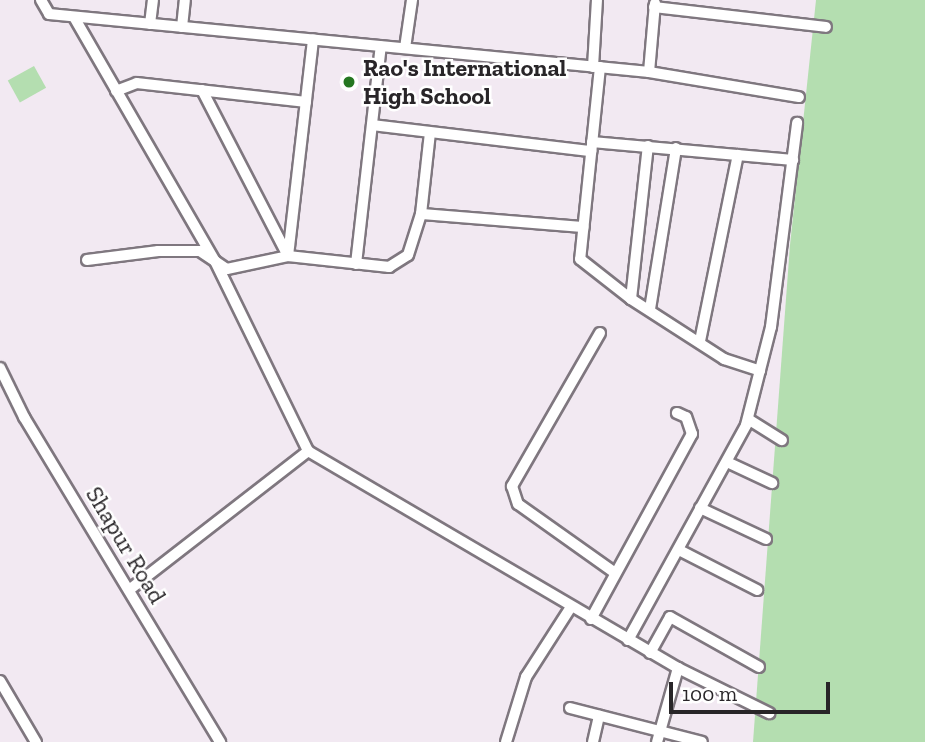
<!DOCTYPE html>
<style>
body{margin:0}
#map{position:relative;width:925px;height:742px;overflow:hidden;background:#f2e9f2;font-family:"Zilla Slab",serif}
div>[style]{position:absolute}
.green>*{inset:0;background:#b4deb0;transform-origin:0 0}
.roads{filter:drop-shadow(2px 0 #7f777f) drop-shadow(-2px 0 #7f777f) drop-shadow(0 2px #7f777f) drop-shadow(0 -2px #7f777f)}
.minor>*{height:10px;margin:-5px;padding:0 5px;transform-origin:5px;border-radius:5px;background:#fff}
.dots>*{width:19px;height:19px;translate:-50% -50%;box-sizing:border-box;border:4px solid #fff;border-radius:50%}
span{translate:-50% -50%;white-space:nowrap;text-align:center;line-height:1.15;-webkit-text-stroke:5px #fff;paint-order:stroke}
.poi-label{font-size:24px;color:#282528;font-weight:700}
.left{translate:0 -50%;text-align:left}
.street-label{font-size:24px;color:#282528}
.scale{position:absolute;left:669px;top:682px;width:161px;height:32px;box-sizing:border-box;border:4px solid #282528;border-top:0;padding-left:9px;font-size:21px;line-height:24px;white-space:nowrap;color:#282528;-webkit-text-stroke:5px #fff;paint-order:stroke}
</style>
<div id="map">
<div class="green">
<div style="clip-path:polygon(816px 0,925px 0,925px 742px,753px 742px,790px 245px)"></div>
<div style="left:34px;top:66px;width:25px;height:30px;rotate:61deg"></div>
</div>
<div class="roads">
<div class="minor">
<div style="left:41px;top:0;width:16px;rotate:60deg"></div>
<div style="left:49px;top:14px;width:603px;rotate:5.52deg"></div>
<div style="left:649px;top:72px;width:152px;rotate:9.5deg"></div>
<div style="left:654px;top:7px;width:173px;rotate:6.6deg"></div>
<div style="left:74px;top:17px;width:282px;rotate:60deg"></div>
<div style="left:215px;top:261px;width:212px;rotate:63.9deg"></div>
<div style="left:308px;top:451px;width:429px;rotate:30.4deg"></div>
<div style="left:678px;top:668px;width:77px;rotate:105.8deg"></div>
<div style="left:150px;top:24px;width:24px;rotate:-83deg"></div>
<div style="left:182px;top:27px;width:27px;rotate:-84deg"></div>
<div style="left:405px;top:48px;width:49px;rotate:-81.7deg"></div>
<div style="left:593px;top:67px;width:67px;rotate:-86.6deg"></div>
<div style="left:600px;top:67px;width:193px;rotate:95.9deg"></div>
<div style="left:580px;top:259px;width:65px;rotate:38.1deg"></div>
<div style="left:631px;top:299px;width:111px;rotate:32.8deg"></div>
<div style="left:724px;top:359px;width:38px;rotate:18deg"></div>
<div style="left:649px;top:72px;width:69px;rotate:-85deg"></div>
<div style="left:202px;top:90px;width:187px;rotate:62.6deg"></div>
<div style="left:116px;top:91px;width:22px;rotate:-21deg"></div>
<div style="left:137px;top:83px;width:170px;rotate:6.4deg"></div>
<div style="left:372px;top:125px;width:221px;rotate:6.8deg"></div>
<div style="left:592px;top:142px;width:202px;rotate:5.1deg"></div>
<div style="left:421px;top:214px;width:163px;rotate:4.6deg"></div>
<div style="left:288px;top:256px;width:218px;rotate:-83.4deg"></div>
<div style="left:87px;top:260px;width:72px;rotate:-7.2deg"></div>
<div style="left:158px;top:251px;width:42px"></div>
<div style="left:200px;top:251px;width:32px;rotate:34deg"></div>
<div style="left:227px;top:269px;width:62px;rotate:-12deg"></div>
<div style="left:288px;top:256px;width:102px;rotate:6.2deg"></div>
<div style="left:389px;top:267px;width:22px;rotate:-32deg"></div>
<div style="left:408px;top:255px;width:43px;rotate:-72.4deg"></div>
<div style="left:421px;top:214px;width:82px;rotate:-83.7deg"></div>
<div style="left:356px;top:264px;width:219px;rotate:-83.5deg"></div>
<div style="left:631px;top:299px;width:154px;rotate:-83.7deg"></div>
<div style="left:650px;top:309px;width:163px;rotate:-80.8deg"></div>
<div style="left:600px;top:333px;width:177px;rotate:119.9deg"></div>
<div style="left:512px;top:486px;width:19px;rotate:72deg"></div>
<div style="left:518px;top:504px;width:119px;rotate:35.4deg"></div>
<div style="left:700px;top:341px;width:190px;rotate:-78.5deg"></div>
<div style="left:0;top:368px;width:55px;rotate:63.9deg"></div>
<div style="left:24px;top:417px;width:380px;rotate:58.9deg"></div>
<div style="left:748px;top:419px;width:40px;rotate:32deg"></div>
<div style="left:727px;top:462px;width:50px;rotate:25deg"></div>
<div style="left:700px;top:508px;width:73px;rotate:25.2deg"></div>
<div style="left:679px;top:550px;width:88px;rotate:27.1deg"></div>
<div style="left:129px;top:590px;width:227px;rotate:-37.8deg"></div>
<div style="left:591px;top:619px;width:211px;rotate:-61.4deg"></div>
<div style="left:692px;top:434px;width:18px;rotate:-109deg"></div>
<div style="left:686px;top:417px;width:10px;rotate:-156deg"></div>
<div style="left:628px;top:640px;width:245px;rotate:-61.2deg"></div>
<div style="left:746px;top:425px;width:101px;rotate:-75.7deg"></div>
<div style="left:771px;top:327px;width:206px;rotate:-82.7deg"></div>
<div style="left:650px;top:653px;width:41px;rotate:-60.9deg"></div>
<div style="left:670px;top:617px;width:102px;rotate:29.3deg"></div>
<div style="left:678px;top:668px;width:102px;rotate:26.3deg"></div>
<div style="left:0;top:681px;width:71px;rotate:59.5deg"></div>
<div style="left:570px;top:708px;width:136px;rotate:14.4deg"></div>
<div style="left:506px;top:742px;width:68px;rotate:-72.9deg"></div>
<div style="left:526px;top:677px;width:83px;rotate:-57.3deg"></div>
<div style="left:593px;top:742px;width:27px;rotate:-77deg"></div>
</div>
</div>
<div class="dots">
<div style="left:349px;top:82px;background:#257721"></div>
</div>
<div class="poi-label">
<span class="left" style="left:363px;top:82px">Rao's International<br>High School</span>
</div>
<div class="street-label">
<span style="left:126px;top:545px;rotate:59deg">Shapur Road</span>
</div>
<div class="scale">100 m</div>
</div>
